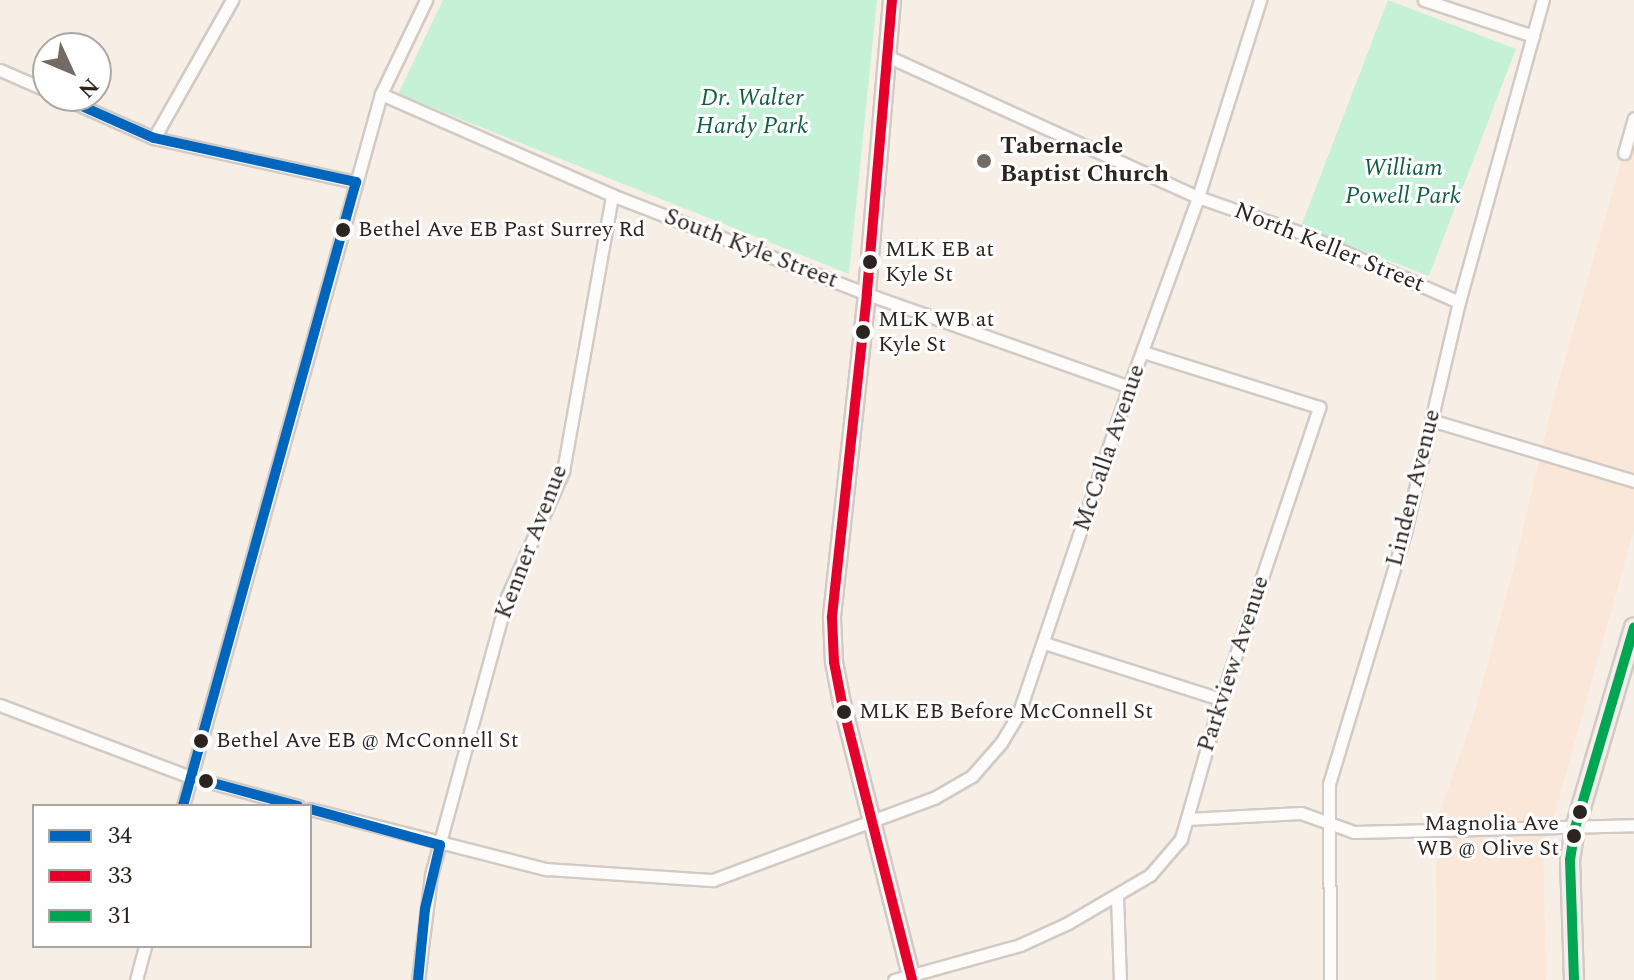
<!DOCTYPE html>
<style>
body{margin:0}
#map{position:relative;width:1634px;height:980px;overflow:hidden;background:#f7eee6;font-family:Spectral,serif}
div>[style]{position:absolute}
.built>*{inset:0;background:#fae7d7}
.green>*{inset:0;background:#c5f1d7;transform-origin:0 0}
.roads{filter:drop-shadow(2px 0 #d2cac4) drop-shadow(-2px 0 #d2cac4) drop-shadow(0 2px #d2cac4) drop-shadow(0 -2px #d2cac4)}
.minor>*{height:11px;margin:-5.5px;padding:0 5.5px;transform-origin:5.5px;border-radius:5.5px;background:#fefcfb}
.secondary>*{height:16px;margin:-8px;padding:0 8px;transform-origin:8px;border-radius:8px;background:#faf6f4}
.primary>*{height:18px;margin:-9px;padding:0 9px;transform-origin:9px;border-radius:9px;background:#f5eeed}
.bus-1>*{height:10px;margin:-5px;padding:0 5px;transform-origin:5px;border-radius:5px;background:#0065bd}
.bus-2>*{height:10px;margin:-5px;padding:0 5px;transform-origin:5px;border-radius:5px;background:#e4002b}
.bus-3>*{height:10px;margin:-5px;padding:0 5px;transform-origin:5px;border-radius:5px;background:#00a651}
.dots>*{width:22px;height:22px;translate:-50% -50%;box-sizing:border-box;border:4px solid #fefefe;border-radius:50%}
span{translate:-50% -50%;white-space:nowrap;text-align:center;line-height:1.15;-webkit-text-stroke:6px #fefefe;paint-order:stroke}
.bus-label{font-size:22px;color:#2c241e}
.left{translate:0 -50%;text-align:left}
.right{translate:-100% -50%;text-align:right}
.park-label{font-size:24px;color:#125f43;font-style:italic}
.poi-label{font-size:24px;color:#2c241e;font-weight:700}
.street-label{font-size:24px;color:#2c241e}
.legend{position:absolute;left:32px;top:804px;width:280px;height:144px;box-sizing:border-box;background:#fefefe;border:2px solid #aaa7a4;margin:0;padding:10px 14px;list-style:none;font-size:24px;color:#2c241e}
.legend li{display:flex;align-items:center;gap:16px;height:40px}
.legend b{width:40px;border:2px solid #aaa7a4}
.north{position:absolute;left:32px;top:32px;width:80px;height:80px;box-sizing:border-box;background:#fefefe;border:2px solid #aaa7a4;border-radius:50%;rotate:134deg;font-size:22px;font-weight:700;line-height:32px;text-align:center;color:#2c241e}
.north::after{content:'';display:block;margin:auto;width:28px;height:36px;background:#736b64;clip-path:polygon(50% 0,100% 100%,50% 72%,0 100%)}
</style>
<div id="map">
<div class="built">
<div style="clip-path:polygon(1626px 145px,1634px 148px,1634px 529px,1555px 813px,1543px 844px,1546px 980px,1437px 980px,1436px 823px,1473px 718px,1516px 560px,1552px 405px)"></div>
</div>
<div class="green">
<div style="clip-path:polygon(443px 0,877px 0,849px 274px,398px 94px)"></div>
<div style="left:1388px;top:0;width:137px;height:243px;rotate:21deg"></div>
</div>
<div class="roads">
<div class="minor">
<div style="left:1424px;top:0;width:115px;rotate:18.3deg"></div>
<div style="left:887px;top:56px;width:341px;rotate:24.4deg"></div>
<div style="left:1198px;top:197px;width:112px;rotate:19.2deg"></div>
<div style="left:1304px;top:234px;width:169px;rotate:23.7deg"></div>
<div style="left:0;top:70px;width:52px;rotate:23.6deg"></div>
<div style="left:381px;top:94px;width:252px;rotate:23.6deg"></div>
<div style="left:612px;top:195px;width:274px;rotate:21.2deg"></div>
<div style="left:867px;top:294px;width:278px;rotate:19.5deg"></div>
<div style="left:59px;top:96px;width:104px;rotate:23.9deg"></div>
<div style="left:154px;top:138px;width:207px;rotate:12.3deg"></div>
<div style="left:154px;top:138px;width:159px;rotate:-60.5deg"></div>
<div style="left:1624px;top:153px;width:36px;rotate:-74deg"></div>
<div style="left:1431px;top:420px;width:212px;rotate:16.7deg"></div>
<div style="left:1044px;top:643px;width:186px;rotate:17.6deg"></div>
<div style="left:0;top:705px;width:204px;rotate:20.7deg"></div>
<div style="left:191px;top:777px;width:111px;rotate:15.2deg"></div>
<div style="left:183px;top:806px;width:739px;rotate:-74.46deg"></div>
<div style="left:381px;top:94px;width:104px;rotate:-64.4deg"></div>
<div style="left:310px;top:809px;width:244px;rotate:14.3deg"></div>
<div style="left:546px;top:869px;width:167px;rotate:3.8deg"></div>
<div style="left:713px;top:880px;width:236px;rotate:-20.4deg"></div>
<div style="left:934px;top:798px;width:44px;rotate:-30.1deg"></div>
<div style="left:972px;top:776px;width:44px;rotate:-48.7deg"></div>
<div style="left:1001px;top:743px;width:33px;rotate:-59deg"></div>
<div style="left:1018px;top:715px;width:346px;rotate:-71.3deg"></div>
<div style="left:1129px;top:387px;width:202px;rotate:-70deg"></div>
<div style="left:1198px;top:197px;width:207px;rotate:-72.5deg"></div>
<div style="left:1187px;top:819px;width:114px;rotate:-3deg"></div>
<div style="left:1301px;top:813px;width:56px;rotate:19.7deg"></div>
<div style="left:1354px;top:832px;width:280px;rotate:-1.4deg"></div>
<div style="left:1117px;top:896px;width:84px;rotate:88deg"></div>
<div style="left:136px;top:980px;width:35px;rotate:-75deg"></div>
<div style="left:418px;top:980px;width:106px;rotate:-82.9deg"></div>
<div style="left:431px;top:875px;width:288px;rotate:-74.7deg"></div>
<div style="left:507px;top:597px;width:138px;rotate:-66deg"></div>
<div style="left:563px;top:471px;width:280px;rotate:-79.9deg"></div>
<div style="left:894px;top:980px;width:131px;rotate:-15.5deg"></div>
<div style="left:1020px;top:945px;width:53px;rotate:-24.6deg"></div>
<div style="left:1068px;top:923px;width:95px;rotate:-30.3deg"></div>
<div style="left:1150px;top:875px;width:48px;rotate:-49.3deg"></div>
<div style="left:1181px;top:839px;width:146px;rotate:-74.1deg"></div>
<div style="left:1221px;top:699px;width:308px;rotate:-71.4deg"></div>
<div style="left:1319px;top:407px;width:183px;rotate:-162.6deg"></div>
<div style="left:1330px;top:980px;width:196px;rotate:-90.3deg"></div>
<div style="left:1329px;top:784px;width:263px;rotate:-73.2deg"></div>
<div style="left:1405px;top:532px;width:236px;rotate:-76.8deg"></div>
<div style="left:1459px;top:302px;width:313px;rotate:-74.5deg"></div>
</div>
<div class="secondary">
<div style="left:892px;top:0;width:295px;rotate:94.9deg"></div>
<div style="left:867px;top:294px;width:326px;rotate:96.2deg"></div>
<div style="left:832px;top:618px;width:44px;rotate:87.4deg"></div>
<div style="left:834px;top:662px;width:42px;rotate:79deg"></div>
<div style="left:842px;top:703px;width:286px;rotate:75.8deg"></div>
</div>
<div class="primary">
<div style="left:1574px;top:980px;width:120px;rotate:-91.9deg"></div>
<div style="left:1570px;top:860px;width:32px;rotate:-81deg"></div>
<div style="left:1575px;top:828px;width:209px;rotate:-73.6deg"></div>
</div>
</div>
<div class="bus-1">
<div style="left:59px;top:96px;width:104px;rotate:23.9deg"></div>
<div style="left:154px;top:138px;width:207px;rotate:12.3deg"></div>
<div style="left:356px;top:182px;width:648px;rotate:105.5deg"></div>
<div style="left:191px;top:777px;width:111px;rotate:15.2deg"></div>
<div style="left:310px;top:809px;width:135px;rotate:15.5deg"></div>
<div style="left:440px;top:845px;width:66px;rotate:103.2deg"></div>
<div style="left:425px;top:909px;width:71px;rotate:95.6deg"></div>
</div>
<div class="bus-2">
<div style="left:892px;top:0;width:295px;rotate:94.9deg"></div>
<div style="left:867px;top:294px;width:326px;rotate:96.2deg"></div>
<div style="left:832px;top:618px;width:44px;rotate:87.4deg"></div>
<div style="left:834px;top:662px;width:42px;rotate:79deg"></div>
<div style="left:842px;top:703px;width:286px;rotate:75.8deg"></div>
</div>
<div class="bus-3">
<div style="left:1574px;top:980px;width:120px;rotate:-91.9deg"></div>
<div style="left:1570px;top:860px;width:32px;rotate:-81deg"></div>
<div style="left:1575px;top:828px;width:209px;rotate:-73.6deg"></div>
</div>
<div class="dots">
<div style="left:984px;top:161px;background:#736b64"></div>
<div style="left:343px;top:230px;background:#2c241e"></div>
<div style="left:870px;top:262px;background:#2c241e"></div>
<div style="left:863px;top:332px;background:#2c241e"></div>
<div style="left:844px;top:712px;background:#2c241e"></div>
<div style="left:201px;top:741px;background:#2c241e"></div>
<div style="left:206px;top:781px;background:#2c241e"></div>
<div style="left:1580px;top:812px;background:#2c241e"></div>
<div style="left:1574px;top:836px;background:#2c241e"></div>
</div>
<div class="bus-label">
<span class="left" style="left:358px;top:230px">Bethel Ave EB Past Surrey Rd</span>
<span class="left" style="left:885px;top:262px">MLK EB at<br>Kyle St</span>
<span class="left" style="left:878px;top:332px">MLK WB at<br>Kyle St</span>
<span class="left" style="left:859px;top:712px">MLK EB Before McConnell St</span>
<span class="left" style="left:216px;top:741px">Bethel Ave EB @ McConnell St</span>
<span class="right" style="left:1559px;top:836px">Magnolia Ave<br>WB @ Olive St</span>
</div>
<div class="park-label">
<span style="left:752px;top:113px">Dr. Walter<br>Hardy Park</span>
<span style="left:1403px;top:183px">William<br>Powell Park</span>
</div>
<div class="poi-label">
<span class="left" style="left:1000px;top:161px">Tabernacle<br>Baptist Church</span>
</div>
<div class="street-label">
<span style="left:1329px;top:248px;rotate:22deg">North Keller Street</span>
<span style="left:751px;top:249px;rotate:21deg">South Kyle Street</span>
<span style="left:1110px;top:448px;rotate:-71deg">McCalla Avenue</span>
<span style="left:1414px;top:488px;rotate:-76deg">Linden Avenue</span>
<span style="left:532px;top:542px;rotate:-69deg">Kenner Avenue</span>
<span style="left:1234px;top:664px;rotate:-72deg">Parkview Avenue</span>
</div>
<ul class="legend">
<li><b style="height:10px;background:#0065bd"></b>34</li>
<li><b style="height:10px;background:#e4002b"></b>33</li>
<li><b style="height:10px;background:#00a651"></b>31</li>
</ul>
<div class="north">N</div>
</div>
